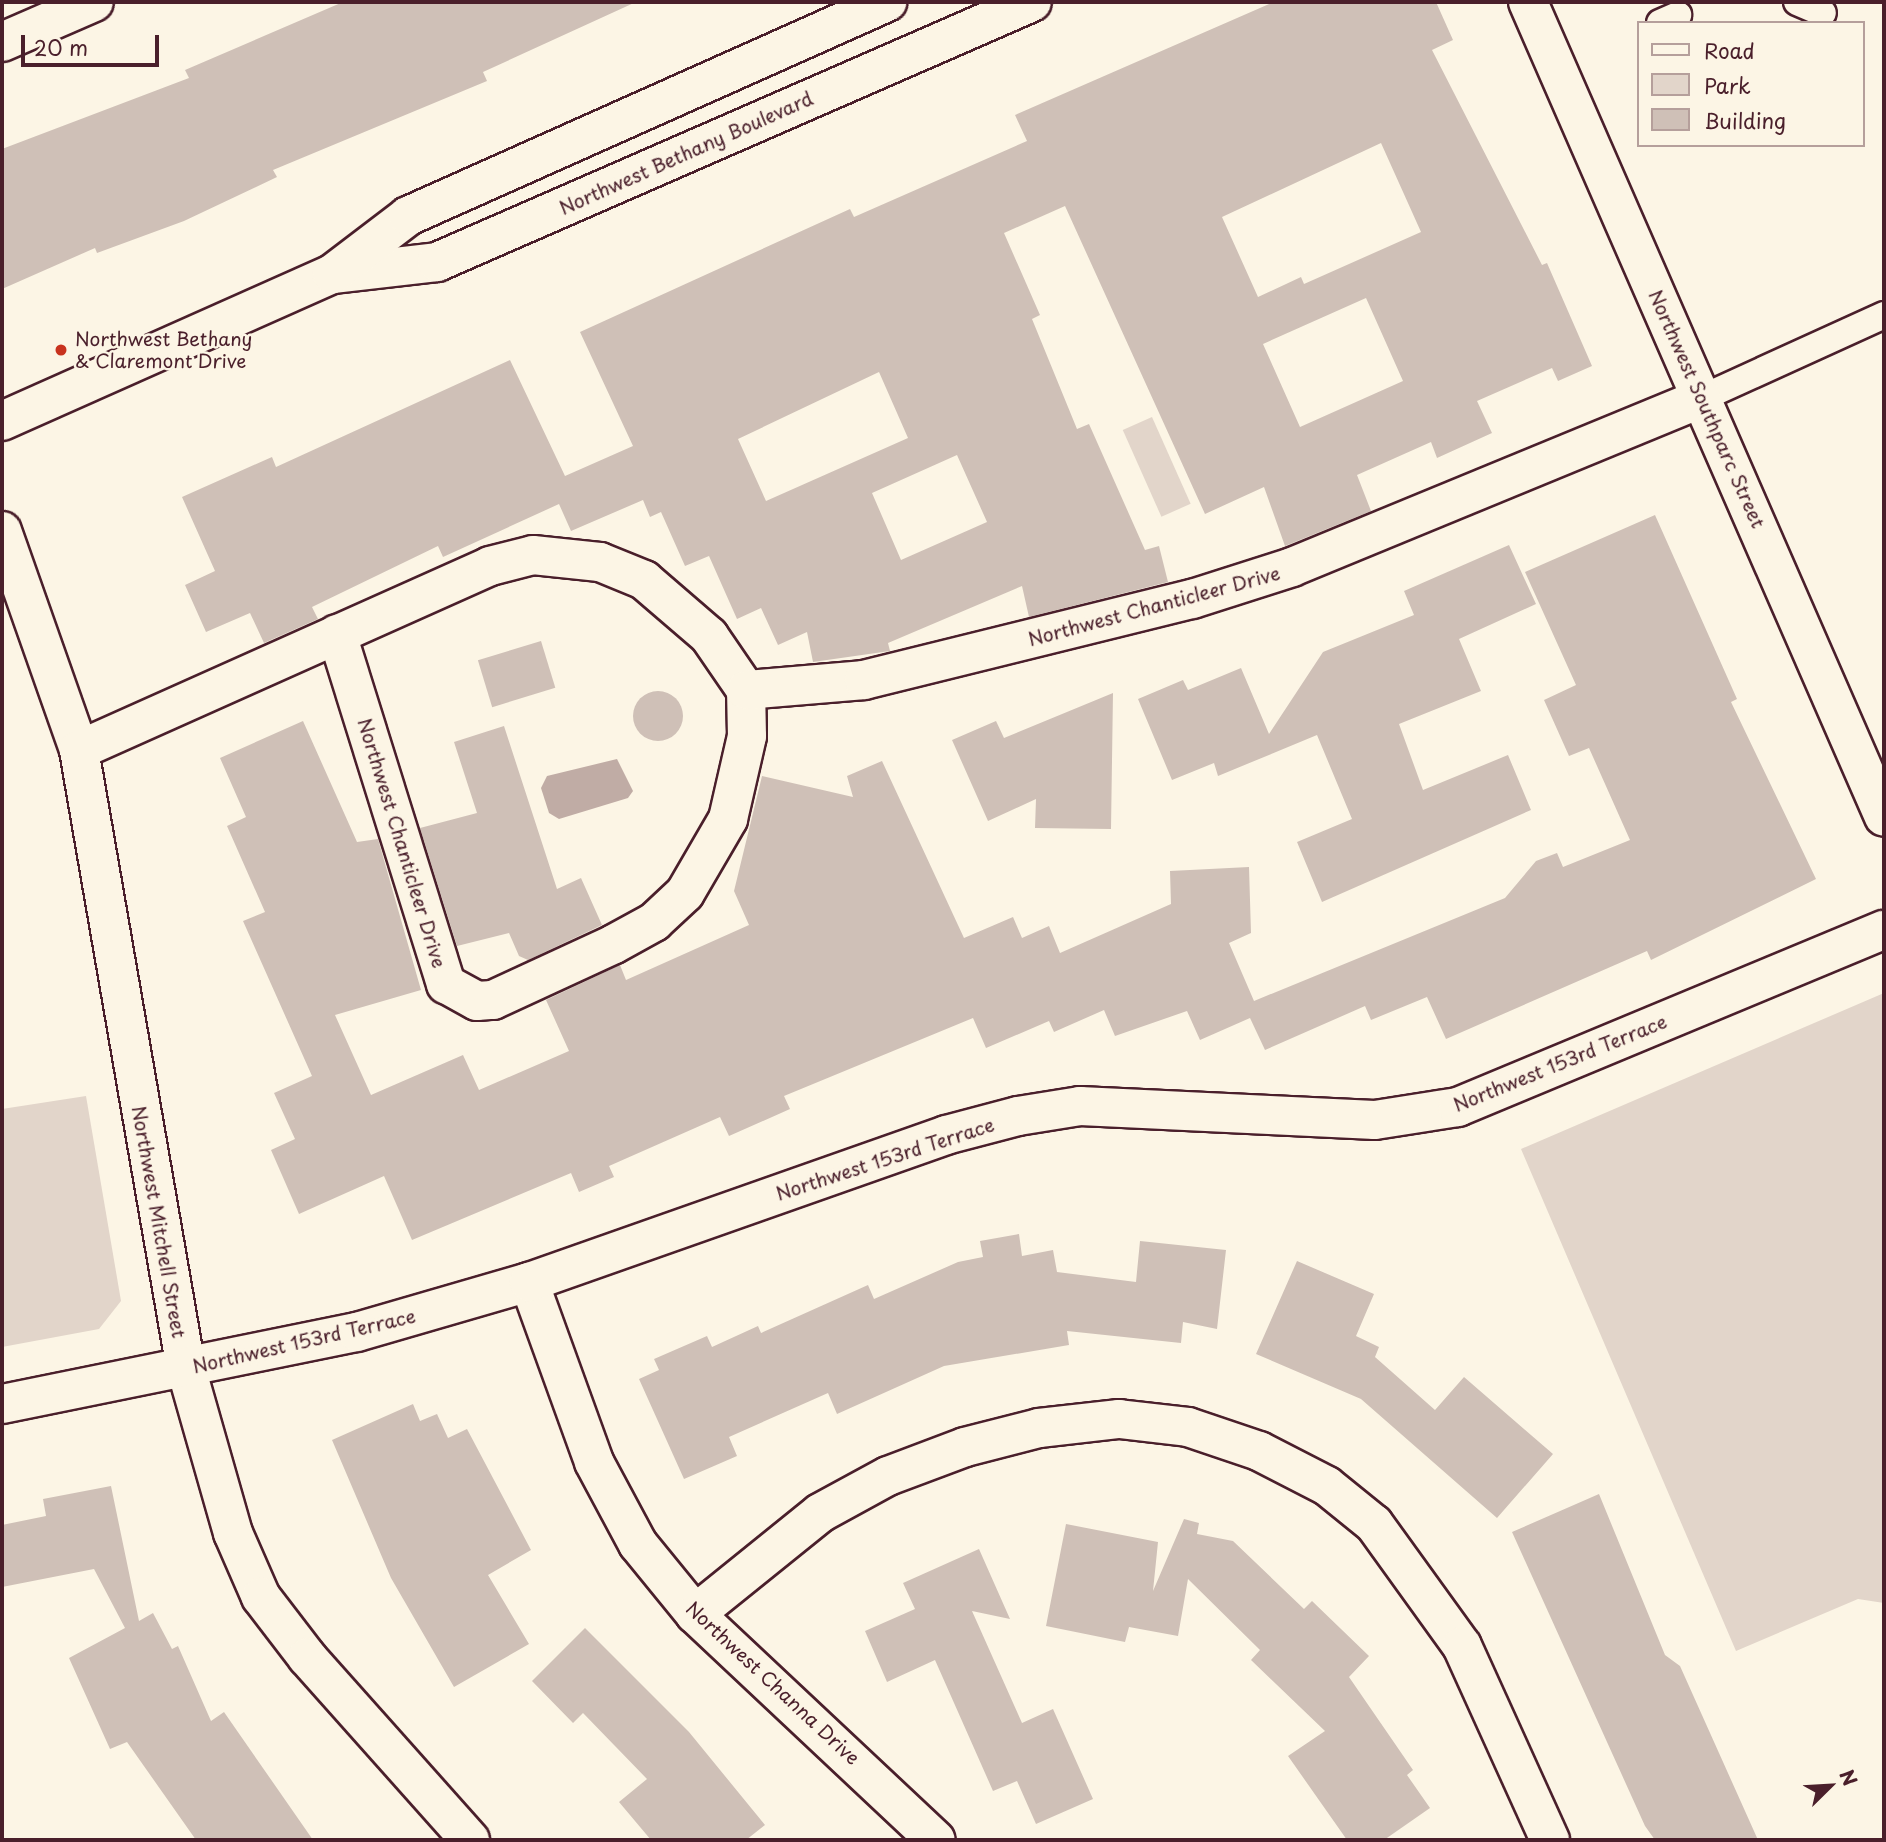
<!DOCTYPE html>
<style>
body{margin:0}
#map{position:relative;width:1886px;height:1842px;overflow:hidden;background:#fcf5e5;font-family:"Playpen Sans",sans-serif}
div>[style]{position:absolute}
.green>*{inset:0;background:#e2d5ca;transform-origin:0 0}
.water>*{inset:0;background:#c0aca5}
.building>*{inset:0;background:#cfc0b7;transform-origin:0 0}
.round{border-radius:50%}
.roads{filter:drop-shadow(2px 0 #4a1f2b) drop-shadow(-2px 0 #4a1f2b) drop-shadow(0 2px #4a1f2b) drop-shadow(0 -2px #4a1f2b)}
.lane>*{height:26px;margin:-13px;padding:0 13px;transform-origin:13px;border-radius:13px;background:#fcf5e5}
.street>*{height:38px;margin:-19px;padding:0 19px;transform-origin:19px;border-radius:19px;background:#fcf5e5}
.secondary>*{height:38px;margin:-19px;padding:0 19px;transform-origin:19px;border-radius:19px;background:#fcf5e5}
.dots>*{width:19px;height:19px;translate:-50% -50%;box-sizing:border-box;border:4px solid #fcf5e5;border-radius:50%}
span{translate:-50% -50%;white-space:nowrap;text-align:center;line-height:1.15;-webkit-text-stroke:5px #fcf5e5;paint-order:stroke}
.street-label{font-size:19px;color:#4a1f2b}
.poi-label{font-size:19px;color:#4a1f2b}
.left{translate:0 -50%;text-align:left}
.frame{position:absolute;inset:0;border:4px solid #4a1f2b;pointer-events:none}
.legend{position:absolute;left:1637px;top:21px;width:228px;height:126px;box-sizing:border-box;background:#fcf5e5;border:2px solid #b59f9b;margin:0;padding:9px 12px;list-style:none;font-size:21px;color:#4a1f2b}
.legend li{display:flex;align-items:center;gap:14px;height:35px}
.legend b{width:35px;border:2px solid #b59f9b}
.north{position:absolute;left:1795px;top:1751px;width:70px;height:70px;-webkit-text-stroke:5px #fcf5e5;paint-order:stroke;rotate:66deg;font-size:19px;font-weight:700;line-height:28px;text-align:center;color:#4a1f2b}
.north::after{content:'';display:block;margin:auto;width:24px;height:32px;background:#4a1f2b;clip-path:polygon(50% 0,100% 100%,50% 72%,0 100%)}
.scale{position:absolute;left:21px;top:35px;width:138px;height:32px;box-sizing:border-box;border:4px solid #4a1f2b;border-top:0;padding-left:9px;font-size:21px;line-height:24px;white-space:nowrap;color:#4a1f2b;-webkit-text-stroke:5px #fcf5e5;paint-order:stroke}
</style>
<div id="map">
<div class="green">
<div style="left:1152px;top:417px;width:95px;height:32px;rotate:66deg"></div>
<div style="clip-path:polygon(1884px 993px,1884px 1603px,1858px 1599px,1736px 1651px,1521px 1149px)"></div>
<div style="clip-path:polygon(86px 1096px,121px 1301px,99px 1329px,2px 1347px,2px 1109px)"></div>
</div>
<div class="water">
<div style="clip-path:polygon(617px 759px,633px 791px,628px 798px,559px 819px,549px 813px,541px 788px,547px 776px)"></div>
</div>
<div class="building">
<div style="clip-path:polygon(343px 2px,636px 2px,483px 72px,487px 81px,273px 170px,277px 177px,184px 221px,97px 253px,95px 248px,2px 289px,2px 149px,189px 78px,185px 70px)"></div>
<div style="clip-path:polygon(evenodd,1274px 2px,1436px 2px,1453px 40px,1432px 50px,1542px 265px,1547px 263px,1592px 366px,1558px 381px,1552px 368px,1477px 401px,1492px 433px,1437px 458px,1431px 442px,1357px 475px,1371px 511px,1285px 546px,1264px 487px,1205px 514px,1065px 206px,1004px 233px,1040px 315px,1032px 319px,1077px 429px,1089px 424px,1145px 550px,1159px 546px,1168px 582px,1029px 617px,1022px 586px,888px 643px,890px 651px,813px 662px,807px 632px,778px 645px,761px 608px,737px 619px,709px 556px,685px 566px,661px 512px,650px 517px,643px 500px,571px 531px,559px 504px,443px 557px,438px 546px,312px 607px,318px 619px,264px 643px,250px 613px,206px 632px,185px 585px,215px 571px,182px 497px,272px 457px,276px 467px,510px 360px,565px 476px,633px 446px,580px 332px,850px 209px,854px 217px,1027px 141px,1015px 115px,1274px 2px,1381px 143px,1421px 232px,1304px 284px,1301px 277px,1258px 297px,1222px 217px,1381px 143px,1274px 2px,1366px 298px,1403px 381px,1300px 427px,1263px 344px,1366px 298px,1274px 2px,879px 372px,908px 438px,766px 501px,738px 439px,879px 372px,1274px 2px,957px 455px,987px 522px,901px 560px,872px 493px,957px 455px)"></div>
<div style="clip-path:polygon(1655px 515px,1737px 699px,1731px 702px,1816px 879px,1651px 960px,1647px 951px,1446px 1039px,1427px 997px,1371px 1020px,1365px 1006px,1265px 1050px,1250px 1018px,1200px 1040px,1187px 1011px,1115px 1036px,1104px 1010px,1054px 1032px,1049px 1021px,986px 1048px,973px 1018px,784px 1096px,790px 1109px,729px 1136px,720px 1117px,609px 1166px,614px 1177px,579px 1192px,571px 1173px,412px 1240px,384px 1176px,299px 1214px,271px 1150px,295px 1139px,274px 1093px,312px 1076px,243px 921px,265px 912px,227px 826px,246px 817px,220px 758px,303px 721px,357px 842px,378px 839px,421px 990px,335px 1015px,371px 1095px,463px 1055px,479px 1090px,569px 1051px,546px 1000px,620px 965px,626px 980px,749px 925px,734px 891px,762px 776px,853px 797px,847px 776px,882px 761px,964px 938px,1013px 917px,1022px 938px,1049px 926px,1060px 953px,1171px 904px,1170px 871px,1249px 867px,1251px 933px,1229px 943px,1254px 1001px,1505px 898px,1536px 861px,1557px 853px,1563px 867px,1630px 840px,1589px 748px,1569px 756px,1544px 700px,1576px 685px,1525px 572px)"></div>
<div style="clip-path:polygon(1509px 545px,1536px 604px,1459px 639px,1481px 691px,1399px 724px,1423px 790px,1508px 755px,1531px 810px,1322px 902px,1297px 842px,1352px 819px,1317px 735px,1218px 776px,1214px 763px,1172px 780px,1138px 699px,1183px 680px,1188px 690px,1241px 668px,1269px 734px,1323px 652px,1414px 615px,1404px 591px)"></div>
<div style="left:541px;top:641px;width:49px;height:66px;rotate:73deg"></div>
<div class="round" style="left:633px;top:691px;width:50px;height:50px"></div>
<div style="clip-path:polygon(1113px 693px,1111px 829px,1035px 828px,1036px 799px,988px 821px,952px 740px,996px 721px,1004px 738px)"></div>
<div style="clip-path:polygon(504px 726px,557px 889px,581px 878px,602px 925px,528px 960px,519px 956px,509px 933px,457px 946px,420px 828px,477px 813px,454px 742px)"></div>
<div style="clip-path:polygon(1019px 1234px,1022px 1256px,1053px 1250px,1057px 1272px,1136px 1282px,1140px 1241px,1226px 1250px,1217px 1329px,1183px 1322px,1181px 1343px,1067px 1331px,1069px 1345px,944px 1366px,837px 1414px,828px 1393px,729px 1437px,737px 1456px,684px 1479px,639px 1379px,659px 1370px,654px 1359px,707px 1336px,712px 1347px,758px 1326px,761px 1333px,868px 1285px,874px 1299px,958px 1262px,983px 1257px,980px 1241px)"></div>
<div style="clip-path:polygon(1297px 1261px,1374px 1294px,1356px 1336px,1379px 1347px,1375px 1357px,1435px 1410px,1464px 1377px,1553px 1454px,1497px 1518px,1361px 1399px,1256px 1354px)"></div>
<div style="clip-path:polygon(413px 1404px,420px 1421px,437px 1414px,448px 1438px,467px 1429px,531px 1550px,488px 1575px,529px 1644px,454px 1687px,391px 1578px,332px 1440px)"></div>
<div style="clip-path:polygon(111px 1486px,139px 1621px,153px 1613px,172px 1649px,178px 1646px,211px 1721px,224px 1712px,313px 1840px,196px 1840px,127px 1742px,110px 1749px,69px 1658px,125px 1628px,94px 1569px,2px 1587px,2px 1525px,46px 1516px,43px 1499px)"></div>
<div style="clip-path:polygon(1599px 1494px,1665px 1655px,1680px 1666px,1758px 1840px,1655px 1840px,1645px 1826px,1512px 1532px)"></div>
<div style="clip-path:polygon(1184px 1519px,1199px 1523px,1197px 1534px,1233px 1541px,1304px 1609px,1312px 1601px,1369px 1656px,1349px 1677px,1413px 1770px,1407px 1775px,1430px 1808px,1384px 1840px,1347px 1840px,1288px 1756px,1325px 1731px,1251px 1660px,1260px 1650px,1188px 1579px,1178px 1636px,1129px 1627px,1125px 1642px,1046px 1626px,1066px 1524px,1158px 1542px,1153px 1591px)"></div>
<div style="clip-path:polygon(979px 1549px,1010px 1619px,972px 1611px,1022px 1723px,1053px 1709px,1093px 1799px,1036px 1824px,1017px 1781px,993px 1791px,935px 1660px,887px 1682px,865px 1631px,915px 1609px,903px 1583px)"></div>
<div style="clip-path:polygon(585px 1628px,689px 1732px,765px 1825px,746px 1840px,651px 1840px,619px 1802px,647px 1779px,583px 1713px,573px 1723px,532px 1681px)"></div>
</div>
<div class="roads">
<div class="lane">
<div style="left:1797px;top:2px;width:28px;rotate:23deg"></div>
<div style="left:1660px;top:23px;width:20px;rotate:-24deg"></div>
<div style="left:1702px;top:398px;width:200px;rotate:-24.5deg"></div>
</div>
<div class="street">
<div style="left:1528px;top:2px;width:889px;rotate:66.4deg"></div>
<div style="left:2px;top:42px;width:100px;rotate:-23.5deg"></div>
<div style="left:2px;top:531px;width:232px;rotate:70.6deg"></div>
<div style="left:79px;top:750px;width:627px;rotate:80.18deg"></div>
<div style="left:186px;top:1368px;width:172px;rotate:74.1deg"></div>
<div style="left:233px;top:1533px;width:70px;rotate:66.4deg"></div>
<div style="left:261px;top:1597px;width:76px;rotate:52.5deg"></div>
<div style="left:307px;top:1657px;width:245px;rotate:48.3deg"></div>
<div style="left:337px;top:634px;width:367px;rotate:72.7deg"></div>
<div style="left:446px;top:984px;width:35px;rotate:29deg"></div>
<div style="left:477px;top:1001px;width:16px;rotate:-4deg"></div>
<div style="left:493px;top:1000px;width:133px;rotate:-24.8deg"></div>
<div style="left:614px;top:944px;width:46px;rotate:-28.8deg"></div>
<div style="left:654px;top:922px;width:42px;rotate:-43.1deg"></div>
<div style="left:685px;top:893px;width:86px;rotate:-59.8deg"></div>
<div style="left:728px;top:819px;width:85px;rotate:-77.1deg"></div>
<div style="left:747px;top:736px;width:46px;rotate:-91.2deg"></div>
<div style="left:79px;top:750px;width:450px;rotate:-24.1deg"></div>
<div style="left:490px;top:566px;width:44px;rotate:-14.3deg"></div>
<div style="left:533px;top:555px;width:67px;rotate:6deg"></div>
<div style="left:600px;top:562px;width:48px;rotate:22.2deg"></div>
<div style="left:644px;top:580px;width:86px;rotate:40.7deg"></div>
<div style="left:709px;top:636px;width:65px;rotate:55.6deg"></div>
<div style="left:746px;top:690px;width:118px;rotate:-4.8deg"></div>
<div style="left:864px;top:680px;width:338px;rotate:-13.9deg"></div>
<div style="left:1192px;top:599px;width:105px;rotate:-17.7deg"></div>
<div style="left:1292px;top:567px;width:443px;rotate:-22.4deg"></div>
<div style="left:529px;top:1282px;width:191px;rotate:70.1deg"></div>
<div style="left:594px;top:1462px;width:93px;rotate:61.8deg"></div>
<div style="left:638px;top:1544px;width:90px;rotate:50.8deg"></div>
<div style="left:695px;top:1614px;width:330px;rotate:43.2deg"></div>
<div style="left:2px;top:1404px;width:362px;rotate:-11.5deg"></div>
<div style="left:357px;top:1332px;width:179px;rotate:-16.2deg"></div>
<div style="left:529px;top:1282px;width:442px;rotate:-19.4deg"></div>
<div style="left:946px;top:1135px;width:74px;rotate:-14.8deg"></div>
<div style="left:1018px;top:1116px;width:63px;rotate:-9.2deg"></div>
<div style="left:1080px;top:1106px;width:295px;rotate:2.7deg"></div>
<div style="left:1375px;top:1120px;width:84px;rotate:-8.9deg"></div>
<div style="left:1458px;top:1107px;width:461px;rotate:-22.6deg"></div>
<div style="left:695px;top:1614px;width:161px;rotate:-38.9deg"></div>
<div style="left:820px;top:1513px;width:77px;rotate:-28.6deg"></div>
<div style="left:888px;top:1476px;width:82px;rotate:-20.6deg"></div>
<div style="left:965px;top:1447px;width:76px;rotate:-14.4deg"></div>
<div style="left:1039px;top:1428px;width:81px;rotate:-6.4deg"></div>
<div style="left:1119px;top:1419px;width:69px;rotate:6.6deg"></div>
<div style="left:1188px;top:1427px;width:75px;rotate:18.7deg"></div>
<div style="left:1259px;top:1451px;width:76px;rotate:27.2deg"></div>
<div style="left:1327px;top:1486px;width:60px;rotate:39deg"></div>
<div style="left:1374px;top:1524px;width:150px;rotate:54.2deg"></div>
<div style="left:1462px;top:1646px;width:213px;rotate:65.6deg"></div>
</div>
<div class="secondary">
<div style="left:334px;top:274px;width:104px;rotate:-6.6deg"></div>
<div style="left:437px;top:262px;width:649px;rotate:-23.6deg"></div>
<div style="left:2px;top:421px;width:361px;rotate:-24deg"></div>
<div style="left:332px;top:274px;width:96px;rotate:-37.3deg"></div>
<div style="left:408px;top:216px;width:525px;rotate:-24.07deg"></div>
</div>
</div>
<div class="dots">
<div style="left:61px;top:350px;background:#c8321e"></div>
</div>
<div class="street-label">
<span style="left:686px;top:153px;rotate:-24deg">Northwest Bethany Boulevard</span>
<span style="left:1707px;top:409px;rotate:66deg">Northwest Southparc Street</span>
<span style="left:1154px;top:606px;rotate:-15deg">Northwest Chanticleer Drive</span>
<span style="left:402px;top:843px;rotate:73deg">Northwest Chanticleer Drive</span>
<span style="left:1560px;top:1063px;rotate:-22deg">Northwest 153rd Terrace</span>
<span style="left:885px;top:1159px;rotate:-18deg">Northwest 153rd Terrace</span>
<span style="left:159px;top:1222px;rotate:80deg">Northwest Mitchell Street</span>
<span style="left:304px;top:1341px;rotate:-13deg">Northwest 153rd Terrace</span>
<span style="left:773px;top:1683px;rotate:43deg">Northwest Channa Drive</span>
</div>
<div class="poi-label">
<span class="left" style="left:75px;top:350px">Northwest Bethany<br>&amp; Claremont Drive</span>
</div>
<div class="frame"></div>
<ul class="legend">
<li><b style="height:9px;background:#fcf5e5"></b>Road</li>
<li><b style="height:19px;background:#e2d5ca"></b>Park</li>
<li><b style="height:19px;background:#cfc0b7"></b>Building</li>
</ul>
<div class="north">N</div>
<div class="scale">20 m</div>
</div>
